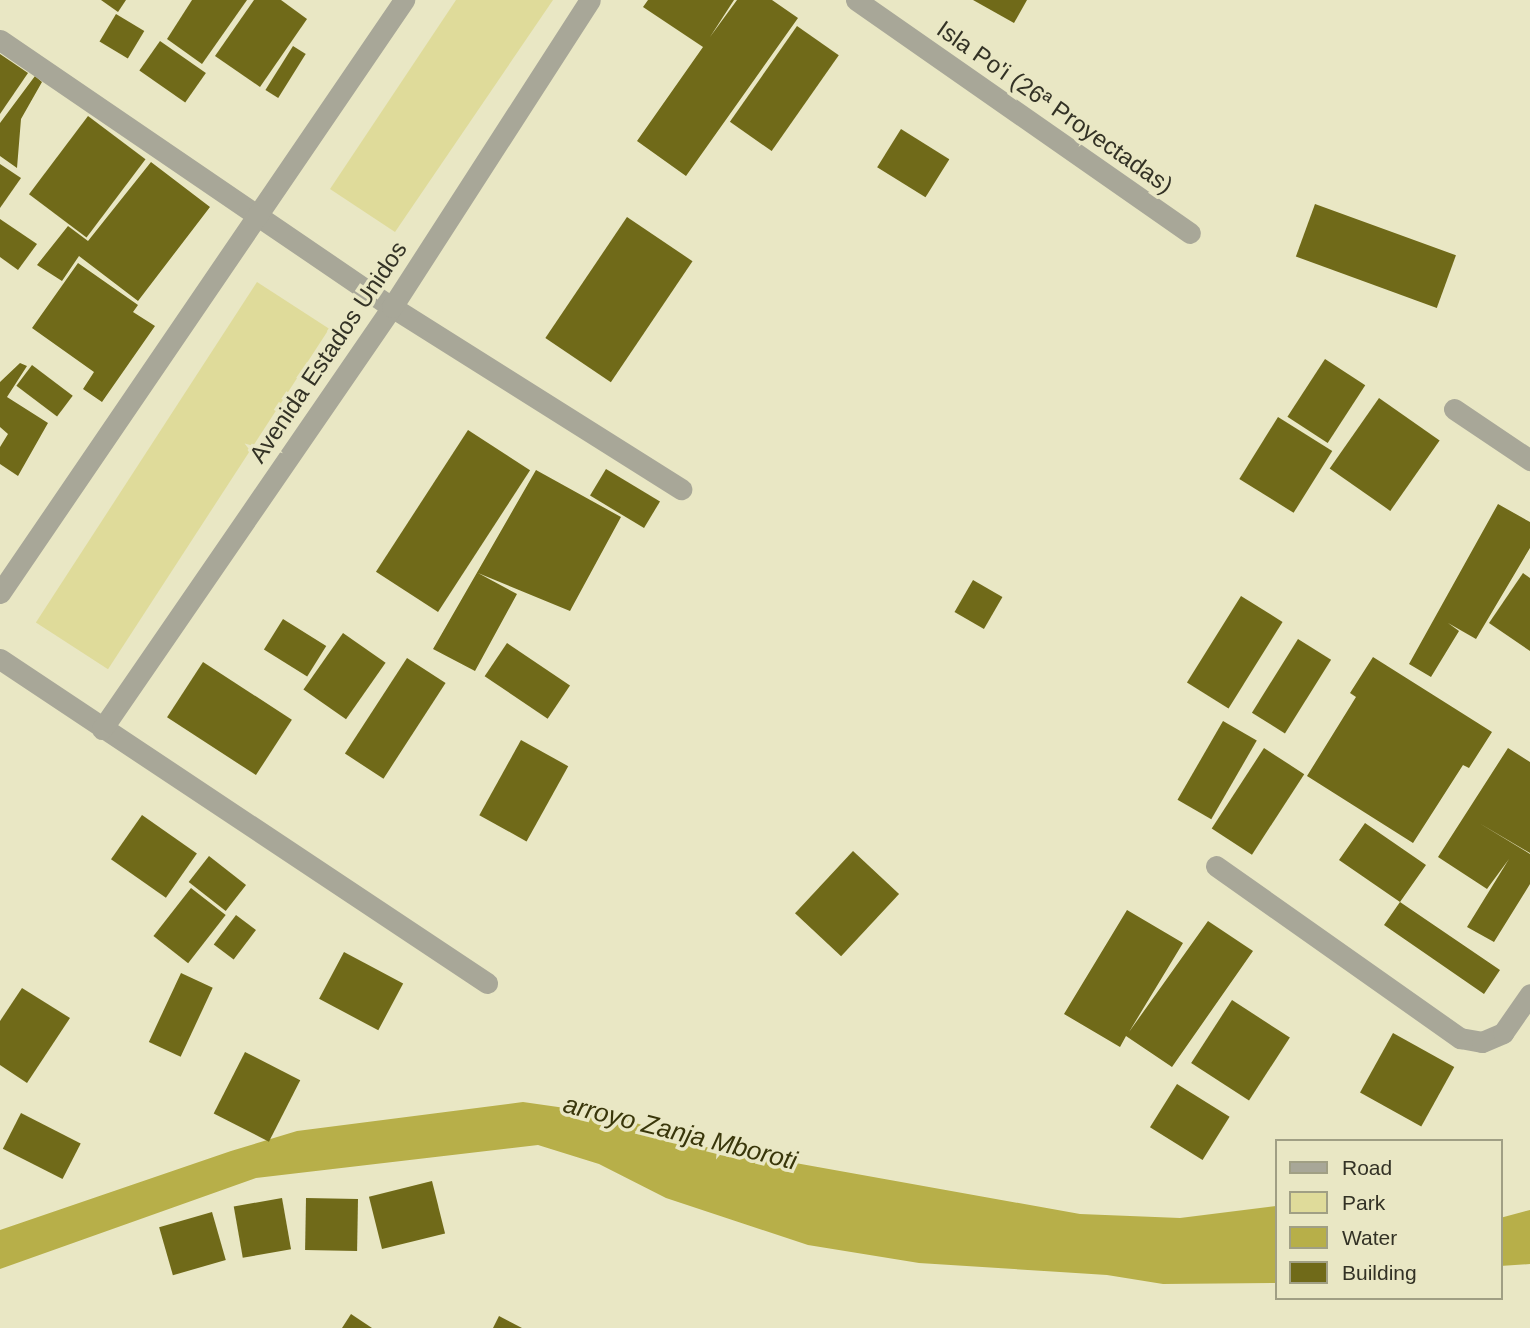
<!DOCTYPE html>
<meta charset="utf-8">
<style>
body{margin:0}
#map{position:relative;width:1530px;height:1328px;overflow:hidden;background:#e9e7c4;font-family:Helvetica,sans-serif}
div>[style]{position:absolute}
.green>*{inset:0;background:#dfdb9a;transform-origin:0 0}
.water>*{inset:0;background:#b7af49}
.building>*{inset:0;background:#706a19;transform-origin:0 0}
.minor>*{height:21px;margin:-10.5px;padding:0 10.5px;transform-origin:10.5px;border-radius:10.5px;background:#a8a798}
span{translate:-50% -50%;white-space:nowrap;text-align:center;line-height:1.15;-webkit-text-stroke:7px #e9e7c4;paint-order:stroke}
.street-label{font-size:24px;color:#333225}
.water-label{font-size:26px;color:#39360a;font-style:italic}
.legend{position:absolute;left:1275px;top:1139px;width:228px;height:161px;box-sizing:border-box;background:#e9e7c4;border:2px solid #a09f84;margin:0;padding:9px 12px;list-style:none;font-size:21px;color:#333225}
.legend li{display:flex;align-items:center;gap:14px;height:35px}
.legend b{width:35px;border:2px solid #a09f84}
</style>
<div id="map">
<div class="green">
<div style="clip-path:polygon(456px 0,553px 0,395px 232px,330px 189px)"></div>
<div style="left:257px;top:282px;width:86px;height:406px;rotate:33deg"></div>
</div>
<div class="water">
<div style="clip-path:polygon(523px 1102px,614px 1115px,700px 1146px,1080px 1214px,1180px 1218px,1276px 1206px,1276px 1283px,1163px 1284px,1107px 1275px,919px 1263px,808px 1245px,666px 1198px,599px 1164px,538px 1145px,256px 1178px,0 1269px,0 1230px,231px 1151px,297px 1131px)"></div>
<div style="clip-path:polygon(1530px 1210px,1530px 1264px,1500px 1266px,1500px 1218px)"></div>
</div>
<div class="building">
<div style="clip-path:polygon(101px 0,126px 0,118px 12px)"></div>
<div style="clip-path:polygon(192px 0,247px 0,202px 64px,167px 39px)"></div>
<div style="clip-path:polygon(254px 0,281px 0,307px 19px,260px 87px,215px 56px)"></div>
<div style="clip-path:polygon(648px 0,734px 0,710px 37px,737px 0,772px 0,798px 18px,686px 176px,637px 141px,703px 47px,643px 7px)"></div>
<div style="clip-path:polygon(973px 0,1027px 0,1014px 23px)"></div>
<div style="left:116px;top:14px;width:33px;height:32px;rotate:31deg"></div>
<div style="left:797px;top:26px;width:51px;height:117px;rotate:35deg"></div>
<div style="left:160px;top:41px;width:56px;height:36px;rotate:35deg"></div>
<div style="left:293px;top:46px;width:15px;height:52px;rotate:32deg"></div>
<div style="clip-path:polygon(0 54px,28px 73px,0 114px)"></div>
<div style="clip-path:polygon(35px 76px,42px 82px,21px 119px,17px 168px,0 156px,0 123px)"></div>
<div style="left:88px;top:116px;width:72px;height:98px;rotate:37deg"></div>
<div style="left:901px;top:129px;width:57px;height:45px;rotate:32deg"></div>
<div style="clip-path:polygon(151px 162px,210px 207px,138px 301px,79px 256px,62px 281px,37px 265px,68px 226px,88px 241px)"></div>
<div style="clip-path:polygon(0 164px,21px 178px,0 208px)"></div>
<div style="left:1315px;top:204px;width:150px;height:56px;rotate:20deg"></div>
<div style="left:627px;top:217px;width:79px;height:146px;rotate:34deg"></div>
<div style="clip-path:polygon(0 219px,37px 244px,18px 270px,0 257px)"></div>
<div style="clip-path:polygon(78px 263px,138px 305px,133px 312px,155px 326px,102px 402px,83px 389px,94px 372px,32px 328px)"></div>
<div style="left:1325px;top:359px;width:48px;height:69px;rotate:33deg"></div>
<div style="clip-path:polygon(20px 363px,27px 366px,7px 397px,48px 423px,18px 476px,0 464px,0 447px,8px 434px,0 427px,0 382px)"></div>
<div style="left:32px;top:365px;width:51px;height:26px;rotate:37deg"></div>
<div style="left:1379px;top:398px;width:74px;height:86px;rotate:35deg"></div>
<div style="left:1278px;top:417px;width:64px;height:73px;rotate:32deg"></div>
<div style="left:468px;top:430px;width:74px;height:169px;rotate:33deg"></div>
<div style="left:606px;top:469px;width:63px;height:31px;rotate:31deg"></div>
<div style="clip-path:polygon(536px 470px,621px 517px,570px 611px,478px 573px,517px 594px,475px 671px,433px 649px)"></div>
<div style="clip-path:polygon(1498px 504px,1530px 522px,1530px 548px,1476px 639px,1448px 623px,1459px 631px,1431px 677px,1409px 664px)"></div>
<div style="clip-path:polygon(1523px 573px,1530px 578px,1530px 651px,1489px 623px)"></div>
<div style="left:973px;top:580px;width:34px;height:37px;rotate:30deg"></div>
<div style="left:1241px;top:596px;width:49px;height:102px;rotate:32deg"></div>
<div style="left:283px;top:619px;width:51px;height:36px;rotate:32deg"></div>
<div style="left:343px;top:633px;width:52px;height:69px;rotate:35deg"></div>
<div style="left:1298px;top:639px;width:39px;height:87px;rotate:32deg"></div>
<div style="left:507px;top:643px;width:76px;height:40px;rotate:34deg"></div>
<div style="clip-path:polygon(1373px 657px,1492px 732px,1469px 768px,1463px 765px,1413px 843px,1307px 776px,1356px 697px,1350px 693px)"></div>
<div style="left:407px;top:658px;width:46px;height:114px;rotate:33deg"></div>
<div style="left:203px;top:662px;width:106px;height:66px;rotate:33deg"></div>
<div style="left:1223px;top:721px;width:39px;height:91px;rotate:30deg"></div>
<div style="left:521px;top:740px;width:54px;height:86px;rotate:29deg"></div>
<div style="left:1264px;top:748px;width:48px;height:96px;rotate:33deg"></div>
<div style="clip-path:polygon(1508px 748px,1530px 762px,1530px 853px,1479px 823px,1530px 854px,1530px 884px,1494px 942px,1467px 927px,1509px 859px,1487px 889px,1438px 857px)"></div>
<div style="left:142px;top:815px;width:67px;height:54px;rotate:35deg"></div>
<div style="clip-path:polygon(1365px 823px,1426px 865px,1400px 902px,1500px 970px,1484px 994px,1384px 925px,1400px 902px,1339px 860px)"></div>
<div style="left:853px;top:851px;width:63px;height:85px;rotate:43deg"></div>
<div style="left:209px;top:856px;width:47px;height:33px;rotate:38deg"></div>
<div style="left:191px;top:888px;width:44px;height:61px;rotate:38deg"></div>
<div style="clip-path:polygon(1127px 910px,1183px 943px,1129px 1032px,1208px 921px,1253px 951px,1172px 1067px,1126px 1036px,1120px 1047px,1064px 1014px)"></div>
<div style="left:236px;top:915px;width:25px;height:37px;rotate:37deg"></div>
<div style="left:344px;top:952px;width:67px;height:53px;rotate:28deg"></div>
<div style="left:181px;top:973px;width:35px;height:76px;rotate:25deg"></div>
<div style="clip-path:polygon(22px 988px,70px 1018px,27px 1083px,0 1065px,0 1021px)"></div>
<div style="left:1232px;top:1000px;width:69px;height:75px;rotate:33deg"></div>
<div style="left:1393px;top:1033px;width:70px;height:68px;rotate:29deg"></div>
<div style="left:245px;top:1052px;width:62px;height:69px;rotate:27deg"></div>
<div style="left:1177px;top:1084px;width:62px;height:51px;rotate:32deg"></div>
<div style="left:21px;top:1113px;width:67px;height:40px;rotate:27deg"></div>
<div style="left:432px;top:1181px;width:54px;height:65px;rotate:76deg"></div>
<div style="left:282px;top:1198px;width:52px;height:49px;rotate:80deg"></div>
<div style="left:306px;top:1198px;width:52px;height:52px;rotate:1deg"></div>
<div style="left:212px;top:1212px;width:50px;height:55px;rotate:74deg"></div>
<div style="clip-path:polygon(351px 1314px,372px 1328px,342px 1328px)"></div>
<div style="clip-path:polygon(499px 1316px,522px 1328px,493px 1328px)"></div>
</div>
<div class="minor">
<div style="left:856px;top:0;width:407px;rotate:34.9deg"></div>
<div style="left:0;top:40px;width:474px;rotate:34.3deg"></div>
<div style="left:392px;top:307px;width:342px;rotate:32.2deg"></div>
<div style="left:1454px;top:409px;width:92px;rotate:33.9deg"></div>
<div style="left:0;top:593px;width:718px;rotate:-55.73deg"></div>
<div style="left:0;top:659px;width:585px;rotate:33.64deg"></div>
<div style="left:102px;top:729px;width:512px;rotate:-55.5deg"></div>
<div style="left:392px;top:307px;width:365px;rotate:-57.2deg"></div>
<div style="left:1216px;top:866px;width:299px;rotate:35.2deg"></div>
<div style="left:1460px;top:1038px;width:22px;rotate:10deg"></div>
<div style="left:1482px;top:1042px;width:23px;rotate:-23deg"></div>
<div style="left:1503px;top:1033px;width:47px;rotate:-55.3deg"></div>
</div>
<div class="street-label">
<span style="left:1055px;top:107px;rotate:35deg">Isla Po'i (26ª Proyectadas)</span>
<span style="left:328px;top:352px;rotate:-56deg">Avenida Estados Unidos</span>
</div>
<div class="water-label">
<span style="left:680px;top:1133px;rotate:14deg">arroyo Zanja Mboroti</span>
</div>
<ul class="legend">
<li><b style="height:9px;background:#a8a798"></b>Road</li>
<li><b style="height:19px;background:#dfdb9a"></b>Park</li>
<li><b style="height:19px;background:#b7af49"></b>Water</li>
<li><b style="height:19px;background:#706a19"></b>Building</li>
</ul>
</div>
